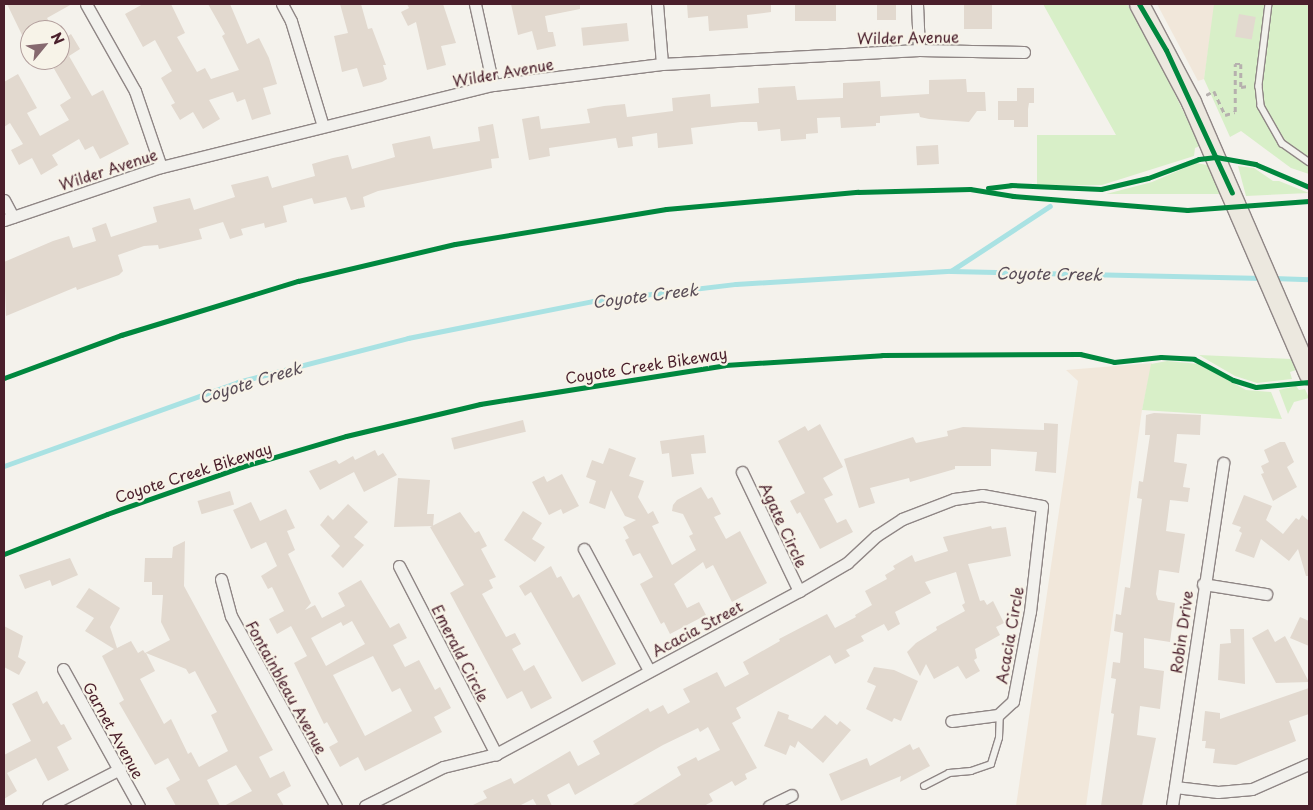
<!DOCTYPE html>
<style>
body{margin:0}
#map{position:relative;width:1313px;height:810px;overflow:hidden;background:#f4f2ec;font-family:"Playpen Sans",sans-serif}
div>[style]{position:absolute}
.built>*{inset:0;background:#f1e7da}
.green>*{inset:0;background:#d8efc8}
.stream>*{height:4.5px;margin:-2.25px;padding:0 2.25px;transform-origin:2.25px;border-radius:2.25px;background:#a9e2e3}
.building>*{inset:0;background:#e2d9cf;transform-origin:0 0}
.path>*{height:2.5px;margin-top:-1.25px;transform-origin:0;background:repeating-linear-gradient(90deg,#b6b0ae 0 5px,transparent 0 9px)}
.roads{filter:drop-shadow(1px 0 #8f8685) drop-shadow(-1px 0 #8f8685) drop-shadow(0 1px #8f8685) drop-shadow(0 -1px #8f8685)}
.service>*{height:5.5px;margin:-2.75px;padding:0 2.75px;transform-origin:2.75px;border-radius:2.75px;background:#f2f1ed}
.minor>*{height:11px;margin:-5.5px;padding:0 5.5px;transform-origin:5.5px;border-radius:5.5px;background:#f2f1ed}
.primary>*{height:19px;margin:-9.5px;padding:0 9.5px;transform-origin:9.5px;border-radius:9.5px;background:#ece8df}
.cycleway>*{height:5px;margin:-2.5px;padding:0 2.5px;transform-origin:2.5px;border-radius:2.5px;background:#00873e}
span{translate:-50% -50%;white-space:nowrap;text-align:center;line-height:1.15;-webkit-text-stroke:4.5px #f7f3e8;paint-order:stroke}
.street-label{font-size:15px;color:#4a1f2b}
.water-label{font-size:16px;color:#5a4e58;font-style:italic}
.frame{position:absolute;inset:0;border:5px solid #4a1f2b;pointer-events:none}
.north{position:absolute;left:20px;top:20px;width:50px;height:50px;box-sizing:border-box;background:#f7f3e8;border:1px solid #b29e9c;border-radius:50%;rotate:62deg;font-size:14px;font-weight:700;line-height:20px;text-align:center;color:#4a1f2b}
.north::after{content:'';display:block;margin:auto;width:18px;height:22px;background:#86696f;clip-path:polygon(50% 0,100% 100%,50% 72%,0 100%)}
</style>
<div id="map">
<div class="built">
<div style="clip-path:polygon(1157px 4px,1215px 4px,1204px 79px,1198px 81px)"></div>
<div style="clip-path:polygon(1152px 363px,1142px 410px,1086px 806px,1016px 806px,1078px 381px,1066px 370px)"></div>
</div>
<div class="green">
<div style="clip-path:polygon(1043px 4px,1127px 4px,1155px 53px,1200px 146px,1195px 148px,1194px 156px,1102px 185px,1037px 186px,1037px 135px,1116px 135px)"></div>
<div style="clip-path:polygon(1214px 4px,1309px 4px,1309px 174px,1291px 168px,1241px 131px,1230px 137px,1204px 79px)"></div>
<div style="clip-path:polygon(1196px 163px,1207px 165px,1220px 194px,1106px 194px,1152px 182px)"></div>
<div style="clip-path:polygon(1238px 166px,1254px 168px,1273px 181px,1279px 181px,1309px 193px,1246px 196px)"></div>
<div style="clip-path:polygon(1199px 355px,1291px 359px,1296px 370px,1290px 372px,1292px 379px,1257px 383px,1235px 376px)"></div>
<div style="clip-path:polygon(1167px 361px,1199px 364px,1246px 390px,1271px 392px,1282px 419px,1142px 410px,1151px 364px)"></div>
<div style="clip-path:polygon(1296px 386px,1299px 390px,1305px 389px,1309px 398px,1294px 402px,1288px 414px,1279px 390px)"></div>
</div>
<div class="stream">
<div style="left:951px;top:271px;width:118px;rotate:-33.3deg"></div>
<div style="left:1273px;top:278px;width:36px;rotate:2deg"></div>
<div style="left:4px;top:466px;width:249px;rotate:-19.7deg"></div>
<div style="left:238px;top:382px;width:176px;rotate:-14.5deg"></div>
<div style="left:408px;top:338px;width:189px;rotate:-11.3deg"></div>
<div style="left:593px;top:301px;width:144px;rotate:-6.8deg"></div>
<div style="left:736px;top:284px;width:215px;rotate:-3.5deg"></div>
<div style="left:951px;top:271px;width:312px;rotate:1.3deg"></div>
</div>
<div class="building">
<div style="clip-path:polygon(7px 4px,72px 4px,47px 18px,54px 30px,30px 30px,22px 35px)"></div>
<div style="clip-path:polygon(143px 4px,171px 4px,185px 33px,177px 37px,197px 72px,205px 68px,211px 79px,239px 70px,222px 36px,225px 34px,208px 4px,230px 4px,247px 44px,259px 38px,269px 58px,277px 84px,263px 88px,271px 114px,252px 120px,245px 99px,237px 102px,233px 92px,209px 100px,220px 119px,203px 129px,193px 112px,180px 120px,171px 105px,175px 103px,161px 78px,172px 71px,155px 40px,143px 47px,125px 14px)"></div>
<div style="clip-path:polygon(340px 4px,361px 4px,368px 29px,372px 28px,386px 65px,383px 65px,387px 79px,382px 82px,363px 87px,357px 68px,342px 72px,334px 36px,348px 33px)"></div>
<div style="clip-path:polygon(407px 4px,443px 4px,456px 43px,441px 46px,446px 65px,427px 70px,416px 22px,408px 26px,401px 12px,409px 8px)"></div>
<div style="clip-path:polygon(511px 4px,580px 4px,580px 9px,545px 16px,548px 32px,553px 32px,556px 46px,537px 50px,532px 31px,518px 35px)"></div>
<div style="clip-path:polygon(687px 4px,771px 4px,771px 12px,747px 15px,748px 28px,709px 31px,708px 16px,688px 18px)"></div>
<div style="left:795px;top:4px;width:41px;height:17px"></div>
<div style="left:877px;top:4px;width:19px;height:16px"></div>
<div style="left:964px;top:4px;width:28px;height:25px"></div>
<div style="left:1239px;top:14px;width:17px;height:23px;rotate:10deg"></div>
<div style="left:627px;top:23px;width:18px;height:46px;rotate:84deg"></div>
<div style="clip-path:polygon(71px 34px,80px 49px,69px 56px,92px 96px,103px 90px,129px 144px,100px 159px,93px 146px,85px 150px,79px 139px,52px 155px,58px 165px,41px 175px,32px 158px,19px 165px,11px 150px,23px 144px,10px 123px,4px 127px,4px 82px,18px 74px,37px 108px,27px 113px,40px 136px,69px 120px,60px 105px,71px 98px,49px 60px,60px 60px,60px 41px)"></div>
<div style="clip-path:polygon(966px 79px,967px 92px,985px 92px,986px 111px,977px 111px,969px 122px,929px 119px,920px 117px,919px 113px,880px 116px,880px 123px,876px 123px,876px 126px,841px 128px,840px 117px,817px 118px,818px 133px,806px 134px,806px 139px,781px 141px,780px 129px,758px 131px,757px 122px,741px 122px,691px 128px,693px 144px,658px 148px,657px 133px,632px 137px,633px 146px,618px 148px,616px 138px,549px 148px,550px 156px,529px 160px,522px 119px,539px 116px,541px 129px,590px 123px,587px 109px,604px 106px,625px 104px,627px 117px,673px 111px,672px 98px,710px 94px,711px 107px,759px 103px,758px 88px,795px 86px,797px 100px,843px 98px,843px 83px,880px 81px,881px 97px,929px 94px,929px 80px)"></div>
<div style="clip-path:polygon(1017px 88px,1034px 88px,1034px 103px,1029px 103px,1028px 109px,1028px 127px,1014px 127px,1014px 120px,998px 120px,998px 101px,1017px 101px)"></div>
<div style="clip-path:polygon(493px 124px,499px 158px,491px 159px,492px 168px,378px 191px,363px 197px,365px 207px,351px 210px,346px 197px,314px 204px,312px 198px,283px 206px,287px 222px,265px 228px,264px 223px,241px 229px,243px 235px,230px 239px,223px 222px,199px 229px,202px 239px,159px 249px,158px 245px,144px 246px,118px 255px,123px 271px,119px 275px,77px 290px,76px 287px,6px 316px,4px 262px,53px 241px,69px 236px,73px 248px,96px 241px,92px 228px,106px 223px,111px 237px,157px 222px,153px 207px,190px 198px,194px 210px,235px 197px,231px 185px,268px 176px,272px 188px,315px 176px,312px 164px,333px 158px,348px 155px,352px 169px,378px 162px,395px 157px,392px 144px,430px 136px,433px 149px,480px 141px,478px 127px)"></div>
<div style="left:938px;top:145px;width:19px;height:22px;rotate:87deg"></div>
<div style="clip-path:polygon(1154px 413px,1201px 415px,1200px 435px,1177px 434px,1174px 462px,1187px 464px,1183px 487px,1190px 488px,1188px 502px,1170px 500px,1166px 531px,1185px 534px,1179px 573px,1159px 570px,1156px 594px,1158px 600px,1175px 603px,1170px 642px,1144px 638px,1144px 668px,1164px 671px,1160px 709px,1140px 706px,1137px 735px,1156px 738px,1142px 806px,1101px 806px,1114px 714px,1111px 713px,1116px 679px,1111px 678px,1113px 662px,1120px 663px,1123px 633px,1114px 631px,1116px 614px,1121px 615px,1125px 587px,1130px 588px,1142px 499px,1137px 498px,1139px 481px,1143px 482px,1150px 435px,1145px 435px,1146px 415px)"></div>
<div style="left:523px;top:420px;width:12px;height:74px;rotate:76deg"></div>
<div style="clip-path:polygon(1044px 423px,1058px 424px,1056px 473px,1035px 471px,1037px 452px,991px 449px,991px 466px,955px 466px,955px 469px,910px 482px,909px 478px,870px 488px,875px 503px,859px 508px,844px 459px,913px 437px,916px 443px,948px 436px,947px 431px,963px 427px,1044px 430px)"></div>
<div style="clip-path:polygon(820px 424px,843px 467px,823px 478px,833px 495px,824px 499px,837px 523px,846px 519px,853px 532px,820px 549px,800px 512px,797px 514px,790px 501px,805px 493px,778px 441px,805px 426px,808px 431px)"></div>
<div style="clip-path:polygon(704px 435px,706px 453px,691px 454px,694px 474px,672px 477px,669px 453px,662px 454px,660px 441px)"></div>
<div style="clip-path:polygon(1280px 442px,1285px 442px,1294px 462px,1287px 467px,1297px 487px,1273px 501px,1261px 474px,1264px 473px,1261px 466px,1269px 462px,1264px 450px)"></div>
<div style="clip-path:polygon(609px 448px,636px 458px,629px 476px,644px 481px,638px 497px,648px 514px,653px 511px,659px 523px,652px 526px,672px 565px,696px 550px,689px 536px,693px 534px,683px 514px,672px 511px,673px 505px,677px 500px,701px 487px,708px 499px,712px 497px,721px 514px,714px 517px,726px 539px,740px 531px,767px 583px,732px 602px,713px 565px,706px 569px,703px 562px,674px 584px,687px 608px,699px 602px,706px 615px,670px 634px,664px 622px,661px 624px,640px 584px,653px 577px,640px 553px,633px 556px,625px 540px,629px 538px,623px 527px,636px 520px,625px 516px,611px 490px,605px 509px,589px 503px,596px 481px,586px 477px,592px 460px,603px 464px)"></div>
<div style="clip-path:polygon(375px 450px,378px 456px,383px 453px,397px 475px,364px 492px,354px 472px,320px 490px,309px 471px,336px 460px,339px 464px,353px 456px,355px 460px)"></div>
<div style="clip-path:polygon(562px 474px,579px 506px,563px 514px,561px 509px,549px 515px,532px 482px,544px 476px,547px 482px)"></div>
<div style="clip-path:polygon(398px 478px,430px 480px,427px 514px,434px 514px,433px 526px,394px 527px)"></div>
<div style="left:230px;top:491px;width:14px;height:34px;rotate:73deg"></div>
<div style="clip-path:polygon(1244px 495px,1272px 506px,1266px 520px,1283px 534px,1296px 518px,1299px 520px,1302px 515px,1309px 521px,1309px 576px,1306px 576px,1298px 549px,1289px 561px,1261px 539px,1254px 558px,1235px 551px,1242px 533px,1239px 531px,1241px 527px,1232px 524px)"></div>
<div style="clip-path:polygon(evenodd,251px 502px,260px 521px,286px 509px,295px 528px,287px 531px,295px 550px,288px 554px,311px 603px,305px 610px,315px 605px,322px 618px,345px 606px,338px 593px,361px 580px,390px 628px,399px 623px,407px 638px,393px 645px,405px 667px,419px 660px,435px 690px,440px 687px,451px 708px,434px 717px,442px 732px,365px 771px,358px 757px,340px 767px,329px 747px,338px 742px,327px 722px,324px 724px,294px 663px,307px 656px,291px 626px,277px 634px,269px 619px,284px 611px,272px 587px,268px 589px,261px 576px,277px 566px,266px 542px,251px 549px,233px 510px,251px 502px,352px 621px,365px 644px,326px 666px,311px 638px,341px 622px,343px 626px,352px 621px,251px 502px,373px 656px,392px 692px,400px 688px,412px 711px,365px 736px,333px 675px,373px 656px)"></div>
<div style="clip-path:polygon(348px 504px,368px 522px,354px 537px,364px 545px,343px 568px,331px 556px,340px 546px,320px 525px,328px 515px,333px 520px)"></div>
<div style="clip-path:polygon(523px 511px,542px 523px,532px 539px,545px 547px,535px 562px,504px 540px)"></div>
<div style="clip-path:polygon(460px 512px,475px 533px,479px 531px,487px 546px,481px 549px,496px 577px,489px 580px,493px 588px,482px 594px,506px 637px,515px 633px,521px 644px,512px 649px,524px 671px,534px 665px,552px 698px,531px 709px,522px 691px,507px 699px,450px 593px,464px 585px,430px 527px)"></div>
<div style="clip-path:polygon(991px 526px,992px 529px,1006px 527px,1011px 556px,968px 564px,980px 601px,984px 600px,987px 605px,993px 601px,1004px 623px,996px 627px,1000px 635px,975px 649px,977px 658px,974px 660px,980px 671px,966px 679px,958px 666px,934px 679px,926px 664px,920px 676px,907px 652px,916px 643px,937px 630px,936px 627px,965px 611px,962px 605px,965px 603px,956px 572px,925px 582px,931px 593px,895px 612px,900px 624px,888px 631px,884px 624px,861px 636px,864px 641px,846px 650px,850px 656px,835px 664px,830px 655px,736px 708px,741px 718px,732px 723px,757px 768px,745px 774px,747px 779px,735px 786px,732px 781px,709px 794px,713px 801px,704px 806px,631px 806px,681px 775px,677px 767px,696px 757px,698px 761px,720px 750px,708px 727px,700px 732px,698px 728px,663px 745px,575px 795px,569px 783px,547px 795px,552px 806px,537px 806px,533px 799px,519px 806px,471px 806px,487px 798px,483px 791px,511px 778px,514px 784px,570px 751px,578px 766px,600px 754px,593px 741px,648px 708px,650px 712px,663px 705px,668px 714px,690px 702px,683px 689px,717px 672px,725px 687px,749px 674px,743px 662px,780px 641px,779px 639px,827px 614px,835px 628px,856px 617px,855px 615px,872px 605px,865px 591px,887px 579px,885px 575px,895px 569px,893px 566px,912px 555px,915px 562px,948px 551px,943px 537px)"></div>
<div style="clip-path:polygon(evenodd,185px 541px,184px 586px,273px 750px,259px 757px,270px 778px,284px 771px,291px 786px,277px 794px,284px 806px,224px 806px,252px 791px,236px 765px,207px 780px,220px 806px,176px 806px,166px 788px,180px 780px,168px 758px,155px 765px,119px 703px,124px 700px,102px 656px,114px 649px,85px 631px,94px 618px,76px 607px,89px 588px,120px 608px,110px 627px,117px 648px,131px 641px,138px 653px,143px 650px,145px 653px,170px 640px,161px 622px,163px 595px,152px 595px,152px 582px,144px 582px,145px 558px,172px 558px,173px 547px,185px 541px,146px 653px,186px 669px,189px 674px,195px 671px,217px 712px,211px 715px,228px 751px,199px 767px,191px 752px,188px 754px,171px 719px,164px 724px,140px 679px,155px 671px,146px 653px)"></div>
<div style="clip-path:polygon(70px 558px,78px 575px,52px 586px,50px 580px,25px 589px,19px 575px)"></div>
<div style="clip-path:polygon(551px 566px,557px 578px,561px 576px,573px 598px,579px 594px,616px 664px,582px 682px,531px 592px,525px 596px,519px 586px)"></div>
<div style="clip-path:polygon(1300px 617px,1309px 621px,1309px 646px,1290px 638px)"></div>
<div style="clip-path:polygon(4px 626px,23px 636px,18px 657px,26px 662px,19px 675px,4px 667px)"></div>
<div style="clip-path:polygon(1230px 629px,1244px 629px,1245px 684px,1218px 680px,1220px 644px,1231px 643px)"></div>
<div style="clip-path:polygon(1268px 629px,1275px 642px,1285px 636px,1309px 682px,1276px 683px,1252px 638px)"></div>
<div style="clip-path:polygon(874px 667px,894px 670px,918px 681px,901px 721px,894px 718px,892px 722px,866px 709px,876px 686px,867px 682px)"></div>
<div style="clip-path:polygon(1309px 688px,1309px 714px,1289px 721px,1296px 741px,1236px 765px,1213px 763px,1215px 749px,1205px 748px,1206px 741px,1202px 741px,1205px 711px,1220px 713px,1220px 719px)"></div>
<div style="clip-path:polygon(37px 691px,43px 704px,47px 701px,61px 725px,64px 724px,72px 739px,57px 747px,69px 770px,48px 781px,36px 758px,7px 773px,17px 791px,4px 799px,4px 755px,31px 741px,12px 704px)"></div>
<div style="clip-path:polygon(778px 711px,789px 715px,788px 719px,812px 729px,825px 715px,837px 725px,840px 721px,851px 730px,823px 763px,798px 741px,795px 748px,790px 745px,786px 755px,764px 746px)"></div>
<div style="clip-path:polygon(910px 744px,913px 750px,919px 747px,930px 766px,900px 782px,901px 776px,841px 801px,829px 774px,867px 758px,870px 766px)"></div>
</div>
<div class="path">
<div style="left:1206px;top:95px;width:9px;rotate:-27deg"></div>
<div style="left:1214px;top:91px;width:26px;rotate:65deg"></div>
<div style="left:1225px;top:115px;width:10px;rotate:-17deg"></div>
<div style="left:1235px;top:112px;width:48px;rotate:-90deg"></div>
<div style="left:1235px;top:64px;width:6px"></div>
<div style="left:1241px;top:64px;width:23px;rotate:90deg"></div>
<div style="left:1241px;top:87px;width:7px;rotate:-8deg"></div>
</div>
<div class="roads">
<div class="service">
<div style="left:1269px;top:4px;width:83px;rotate:97deg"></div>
<div style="left:1259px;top:86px;width:20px;rotate:84deg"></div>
<div style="left:1261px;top:106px;width:43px;rotate:60.4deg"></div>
<div style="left:1282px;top:143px;width:33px;rotate:35deg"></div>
<div style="left:924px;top:786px;width:28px;rotate:-27deg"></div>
<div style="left:949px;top:773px;width:22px;rotate:-5deg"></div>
<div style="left:971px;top:771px;width:21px;rotate:-19deg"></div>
<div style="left:991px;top:764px;width:27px;rotate:-73deg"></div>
<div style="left:999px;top:738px;width:25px;rotate:-88deg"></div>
</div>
<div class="minor">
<div style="left:86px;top:4px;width:100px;rotate:60.6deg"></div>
<div style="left:135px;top:91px;width:80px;rotate:71.1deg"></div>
<div style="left:282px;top:4px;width:19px;rotate:62deg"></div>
<div style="left:291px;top:21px;width:110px;rotate:73.1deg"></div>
<div style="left:475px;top:4px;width:83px;rotate:77.5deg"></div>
<div style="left:657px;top:4px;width:60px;rotate:85.2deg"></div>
<div style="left:917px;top:4px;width:46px;rotate:87.5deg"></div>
<div style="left:4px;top:200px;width:19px;rotate:62deg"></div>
<div style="left:4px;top:220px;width:166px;rotate:-18.7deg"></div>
<div style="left:161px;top:167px;width:342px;rotate:-13.9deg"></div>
<div style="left:493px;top:85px;width:170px;rotate:-7.1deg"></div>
<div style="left:662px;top:64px;width:257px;rotate:-3.1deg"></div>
<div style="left:919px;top:50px;width:105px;rotate:1.1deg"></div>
<div style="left:742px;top:472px;width:132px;rotate:64.4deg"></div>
<div style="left:584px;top:549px;width:137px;rotate:61.8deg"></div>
<div style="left:399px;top:566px;width:212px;rotate:62.7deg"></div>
<div style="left:221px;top:579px;width:38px;rotate:75deg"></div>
<div style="left:231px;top:616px;width:217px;rotate:61.1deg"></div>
<div style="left:1203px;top:584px;width:64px;rotate:9deg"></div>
<div style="left:63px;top:669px;width:157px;rotate:61deg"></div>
<div style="left:1175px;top:787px;width:43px;rotate:6.6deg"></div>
<div style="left:1218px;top:792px;width:34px;rotate:-5deg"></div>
<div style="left:1252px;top:789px;width:62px;rotate:-23.7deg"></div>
<div style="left:48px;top:806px;width:81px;rotate:-27.2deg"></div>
<div style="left:365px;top:806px;width:87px;rotate:-26.6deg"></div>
<div style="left:443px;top:767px;width:55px;rotate:-13.8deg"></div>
<div style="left:496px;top:754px;width:344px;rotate:-28.3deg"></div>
<div style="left:799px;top:591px;width:56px;rotate:-30.3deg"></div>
<div style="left:847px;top:563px;width:40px;rotate:-43deg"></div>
<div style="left:876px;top:536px;width:31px;rotate:-33deg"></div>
<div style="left:902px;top:519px;width:56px;rotate:-21deg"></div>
<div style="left:954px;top:499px;width:28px;rotate:-8deg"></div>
<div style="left:982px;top:495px;width:61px;rotate:10.4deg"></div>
<div style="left:1042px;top:506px;width:106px;rotate:96.5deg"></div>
<div style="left:1030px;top:611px;width:92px;rotate:100.7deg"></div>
<div style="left:1013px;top:701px;width:21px;rotate:137deg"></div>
<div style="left:998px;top:715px;width:47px;rotate:172.7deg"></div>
<div style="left:769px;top:806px;width:25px;rotate:-26deg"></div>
<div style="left:1172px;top:806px;width:347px;rotate:-81.5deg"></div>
</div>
<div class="primary">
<div style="left:1139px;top:4px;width:111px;rotate:62deg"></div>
<div style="left:1191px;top:102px;width:297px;rotate:66.6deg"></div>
</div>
</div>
<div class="cycleway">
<div style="left:1139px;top:4px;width:53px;rotate:59.6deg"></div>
<div style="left:1166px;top:50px;width:157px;rotate:65.2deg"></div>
<div style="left:988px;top:188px;width:23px;rotate:-7deg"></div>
<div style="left:1011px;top:185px;width:90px;rotate:2.5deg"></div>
<div style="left:1101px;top:189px;width:48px;rotate:-13.2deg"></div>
<div style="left:1148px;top:178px;width:54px;rotate:-20.4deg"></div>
<div style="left:1199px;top:159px;width:17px;rotate:-7deg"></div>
<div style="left:1216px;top:157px;width:40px;rotate:10deg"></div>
<div style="left:1255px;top:164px;width:59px;rotate:23.1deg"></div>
<div style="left:4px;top:378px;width:125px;rotate:-20.2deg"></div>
<div style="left:121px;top:335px;width:185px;rotate:-17deg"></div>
<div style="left:298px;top:281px;width:161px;rotate:-13.3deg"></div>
<div style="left:455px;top:244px;width:214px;rotate:-9.4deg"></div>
<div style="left:666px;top:209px;width:193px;rotate:-5.1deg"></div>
<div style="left:858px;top:192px;width:112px;rotate:-1.5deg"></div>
<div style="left:970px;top:189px;width:44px;rotate:9.2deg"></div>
<div style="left:1013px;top:196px;width:175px;rotate:4.6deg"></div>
<div style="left:1187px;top:210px;width:122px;rotate:-4.2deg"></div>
<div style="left:4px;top:554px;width:110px;rotate:-21.2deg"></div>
<div style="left:107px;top:514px;width:142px;rotate:-19.3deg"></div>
<div style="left:241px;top:467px;width:109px;rotate:-16.4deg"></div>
<div style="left:346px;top:436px;width:138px;rotate:-13.4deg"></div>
<div style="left:480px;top:404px;width:248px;rotate:-9deg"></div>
<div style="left:725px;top:365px;width:157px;rotate:-3.6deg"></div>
<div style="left:882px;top:355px;width:198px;rotate:-0.3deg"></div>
<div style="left:1080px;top:354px;width:35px;rotate:13deg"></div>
<div style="left:1114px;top:362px;width:47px;rotate:-6.1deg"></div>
<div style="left:1161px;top:357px;width:33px;rotate:3deg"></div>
<div style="left:1194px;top:359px;width:44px;rotate:28.3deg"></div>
<div style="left:1233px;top:380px;width:24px;rotate:17deg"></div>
<div style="left:1256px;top:387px;width:53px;rotate:-5.4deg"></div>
</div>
<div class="street-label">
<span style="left:908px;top:37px;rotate:-1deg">Wilder Avenue</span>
<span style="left:503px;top:72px;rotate:-10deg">Wilder Avenue</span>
<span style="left:108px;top:169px;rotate:-18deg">Wilder Avenue</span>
<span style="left:646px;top:365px;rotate:-9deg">Coyote Creek Bikeway</span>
<span style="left:193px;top:472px;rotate:-18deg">Coyote Creek Bikeway</span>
<span style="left:784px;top:525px;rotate:65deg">Agate Circle</span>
<span style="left:697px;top:628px;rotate:-28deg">Acacia Street</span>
<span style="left:1181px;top:632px;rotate:-82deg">Robin Drive</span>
<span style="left:1009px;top:635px;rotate:-80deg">Acacia Circle</span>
<span style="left:461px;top:653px;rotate:63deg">Emerald Circle</span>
<span style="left:287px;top:687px;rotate:61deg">Fontainbleau Avenue</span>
<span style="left:114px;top:730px;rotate:61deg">Garnet Avenue</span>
</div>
<div class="water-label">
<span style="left:1049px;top:273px;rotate:1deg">Coyote Creek</span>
<span style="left:645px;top:295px;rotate:-7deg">Coyote Creek</span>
<span style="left:250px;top:382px;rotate:-17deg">Coyote Creek</span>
</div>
<div class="frame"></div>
<div class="north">N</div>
</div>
